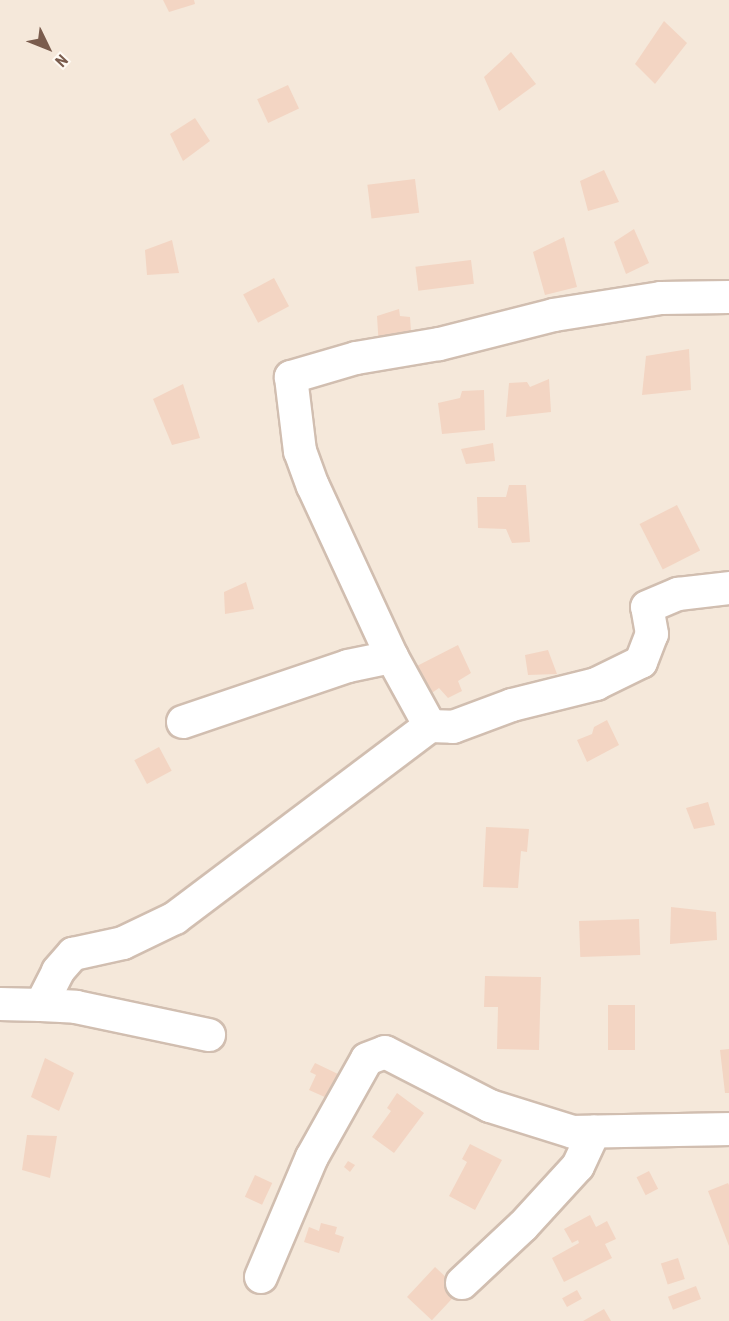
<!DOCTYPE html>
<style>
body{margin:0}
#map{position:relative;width:729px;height:1321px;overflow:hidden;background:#fdf6ec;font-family:"Roboto Condensed",sans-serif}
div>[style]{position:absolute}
.residential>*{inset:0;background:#f5e8da;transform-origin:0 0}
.building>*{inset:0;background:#f3d5c3;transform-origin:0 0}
.roads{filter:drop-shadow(2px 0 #d1beb0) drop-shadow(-2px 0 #d1beb0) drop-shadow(0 2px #d1beb0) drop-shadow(0 -2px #d1beb0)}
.minor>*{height:32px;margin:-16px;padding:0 16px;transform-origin:16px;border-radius:16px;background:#fff}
span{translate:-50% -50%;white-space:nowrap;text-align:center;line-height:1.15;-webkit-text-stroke:5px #fffaf3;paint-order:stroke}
.north{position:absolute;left:18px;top:18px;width:60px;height:60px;-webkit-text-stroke:4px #fffaf3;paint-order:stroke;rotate:133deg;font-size:16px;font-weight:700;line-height:24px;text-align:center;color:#7a5c4d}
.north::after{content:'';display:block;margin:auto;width:21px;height:27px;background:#7a5c4d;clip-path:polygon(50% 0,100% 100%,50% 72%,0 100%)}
</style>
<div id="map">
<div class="residential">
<div style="left:0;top:0;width:729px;height:1321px"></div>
</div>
<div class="building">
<div style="clip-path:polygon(163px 0,194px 0,195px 4px,169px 12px)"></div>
<div style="clip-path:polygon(664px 21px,687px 43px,655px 84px,635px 64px)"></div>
<div style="clip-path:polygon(511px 52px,536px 84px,499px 111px,484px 77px)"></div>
<div style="left:288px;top:85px;width:26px;height:34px;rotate:65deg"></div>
<div style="clip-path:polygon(195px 118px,210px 141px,183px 161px,170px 134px)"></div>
<div style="clip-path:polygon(604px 170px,619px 202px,588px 211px,580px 181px)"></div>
<div style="left:415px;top:179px;width:34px;height:48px;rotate:83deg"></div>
<div style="clip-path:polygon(634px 229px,649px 263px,626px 274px,614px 242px)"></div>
<div style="clip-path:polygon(564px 237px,577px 287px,545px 295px,533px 252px)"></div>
<div style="clip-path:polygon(172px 240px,179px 273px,147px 275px,145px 250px)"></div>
<div style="left:471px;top:260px;width:24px;height:56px;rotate:83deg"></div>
<div style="left:274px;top:278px;width:32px;height:35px;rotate:62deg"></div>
<div style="clip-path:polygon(399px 309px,400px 316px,410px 317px,412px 346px,379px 348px,377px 316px)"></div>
<div style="clip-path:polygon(689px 349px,691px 390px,642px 395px,646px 356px)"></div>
<div style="clip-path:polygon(549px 379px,551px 412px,506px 417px,509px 383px,527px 382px,530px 387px)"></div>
<div style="clip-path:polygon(183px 384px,200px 438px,172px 445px,153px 399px)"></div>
<div style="clip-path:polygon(484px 390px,485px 430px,442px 434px,438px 403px,460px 398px,462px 391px)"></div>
<div style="clip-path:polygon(493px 443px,495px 461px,466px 464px,461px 449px)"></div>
<div style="clip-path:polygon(509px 485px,526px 485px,530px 542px,512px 543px,506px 529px,478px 528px,477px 497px,506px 497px)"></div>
<div style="left:677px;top:505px;width:51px;height:42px;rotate:63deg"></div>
<div style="clip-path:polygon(246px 582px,254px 609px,225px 614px,224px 592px)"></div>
<div style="clip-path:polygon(458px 645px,471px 673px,458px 681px,462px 691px,448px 698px,439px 688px,426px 697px,413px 668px)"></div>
<div style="clip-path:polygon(548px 650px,557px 674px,528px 675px,525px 655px)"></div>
<div style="clip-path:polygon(607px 720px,619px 745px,587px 762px,577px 740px,592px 734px,594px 727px)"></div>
<div style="left:159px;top:747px;width:27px;height:28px;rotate:62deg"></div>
<div style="clip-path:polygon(708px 802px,715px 825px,694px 829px,686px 808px)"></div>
<div style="clip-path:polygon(486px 827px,529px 829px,527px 852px,521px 851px,518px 888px,483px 887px)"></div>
<div style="clip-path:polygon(671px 907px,716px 912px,717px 940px,670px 944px)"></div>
<div style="left:639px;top:919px;width:36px;height:60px;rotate:88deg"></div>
<div style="clip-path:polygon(485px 976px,541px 977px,539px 1050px,497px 1049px,498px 1007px,484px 1007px)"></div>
<div style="left:608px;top:1005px;width:27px;height:45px"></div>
<div style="clip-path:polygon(729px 1049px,729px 1093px,725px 1093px,720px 1050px)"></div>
<div style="clip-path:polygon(45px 1058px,74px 1073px,59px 1111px,31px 1097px)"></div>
<div style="clip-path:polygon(315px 1063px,338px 1074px,327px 1098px,309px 1090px,316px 1075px,310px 1072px)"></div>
<div style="clip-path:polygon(397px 1093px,424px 1113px,394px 1153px,372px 1137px,391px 1111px,387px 1108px)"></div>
<div style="clip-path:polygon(27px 1135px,57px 1136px,50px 1178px,22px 1170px)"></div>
<div style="clip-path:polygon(470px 1144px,502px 1160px,475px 1210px,449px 1196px,467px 1162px,462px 1159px)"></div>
<div style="clip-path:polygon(348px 1161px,355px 1165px,350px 1172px,344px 1167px)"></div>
<div style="left:649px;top:1171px;width:20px;height:14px;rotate:63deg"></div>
<div style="left:255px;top:1175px;width:19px;height:24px;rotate:25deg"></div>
<div style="clip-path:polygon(728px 1183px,729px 1185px,729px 1246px,708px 1191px)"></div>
<div style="clip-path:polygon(590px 1215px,596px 1227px,607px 1221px,616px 1239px,605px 1244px,612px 1258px,564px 1282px,552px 1258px,579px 1243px,578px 1240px,572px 1243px,564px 1229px)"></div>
<div style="clip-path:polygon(321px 1223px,337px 1227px,335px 1234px,344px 1237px,339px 1253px,304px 1242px,309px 1227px,319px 1231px)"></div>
<div style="left:678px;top:1258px;width:22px;height:18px;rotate:72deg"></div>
<div style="left:435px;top:1267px;width:34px;height:41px;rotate:43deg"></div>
<div style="left:696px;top:1286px;width:14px;height:30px;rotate:69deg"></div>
<div style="left:577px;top:1290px;width:10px;height:17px;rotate:61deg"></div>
<div style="clip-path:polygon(604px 1309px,611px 1321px,583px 1321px)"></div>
</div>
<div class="roads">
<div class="minor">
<div style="left:729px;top:297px;width:68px;rotate:179.2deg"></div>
<div style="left:661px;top:298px;width:108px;rotate:171deg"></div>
<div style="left:554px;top:315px;width:119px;rotate:165.8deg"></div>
<div style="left:439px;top:344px;width:84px;rotate:170.4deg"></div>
<div style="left:356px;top:358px;width:68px;rotate:163.7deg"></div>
<div style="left:291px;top:377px;width:75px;rotate:83.1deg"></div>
<div style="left:300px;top:451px;width:37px;rotate:70deg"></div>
<div style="left:313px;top:486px;width:188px;rotate:65.2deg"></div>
<div style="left:392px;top:657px;width:79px;rotate:61.2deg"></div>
<div style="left:430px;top:726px;width:23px;rotate:2deg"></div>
<div style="left:453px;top:727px;width:63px;rotate:-20.4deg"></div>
<div style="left:512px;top:705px;width:87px;rotate:-14deg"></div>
<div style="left:596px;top:684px;width:50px;rotate:-26.1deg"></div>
<div style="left:641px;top:662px;width:30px;rotate:-69deg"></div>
<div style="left:652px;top:634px;width:27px;rotate:-100deg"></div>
<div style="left:647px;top:607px;width:34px;rotate:-23deg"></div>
<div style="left:678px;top:594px;width:51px;rotate:-6.7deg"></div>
<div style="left:183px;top:722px;width:174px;rotate:-18.7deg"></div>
<div style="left:348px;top:666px;width:45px;rotate:-11.6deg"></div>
<div style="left:0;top:1004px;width:41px;rotate:1.4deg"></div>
<div style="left:41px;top:1005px;width:38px;rotate:-63deg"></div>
<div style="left:58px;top:971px;width:23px;rotate:-49deg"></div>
<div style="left:73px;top:954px;width:51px;rotate:-12.4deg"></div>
<div style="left:123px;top:943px;width:58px;rotate:-25.7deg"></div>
<div style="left:175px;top:918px;width:319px;rotate:-37deg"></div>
<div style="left:41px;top:1005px;width:35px;rotate:3deg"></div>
<div style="left:76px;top:1007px;width:136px;rotate:11.9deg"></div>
<div style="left:261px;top:1277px;width:130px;rotate:-67deg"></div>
<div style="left:312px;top:1157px;width:112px;rotate:-60.7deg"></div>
<div style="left:367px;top:1059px;width:19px;rotate:-21deg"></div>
<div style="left:385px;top:1052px;width:118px;rotate:27.2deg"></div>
<div style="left:490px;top:1106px;width:87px;rotate:17.4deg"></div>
<div style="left:573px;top:1132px;width:156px;rotate:-1.1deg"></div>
<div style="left:462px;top:1283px;width:83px;rotate:-43.1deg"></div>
<div style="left:523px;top:1226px;width:81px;rotate:-47.5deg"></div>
<div style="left:578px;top:1166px;width:38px;rotate:-65deg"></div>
</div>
</div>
<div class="north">N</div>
</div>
